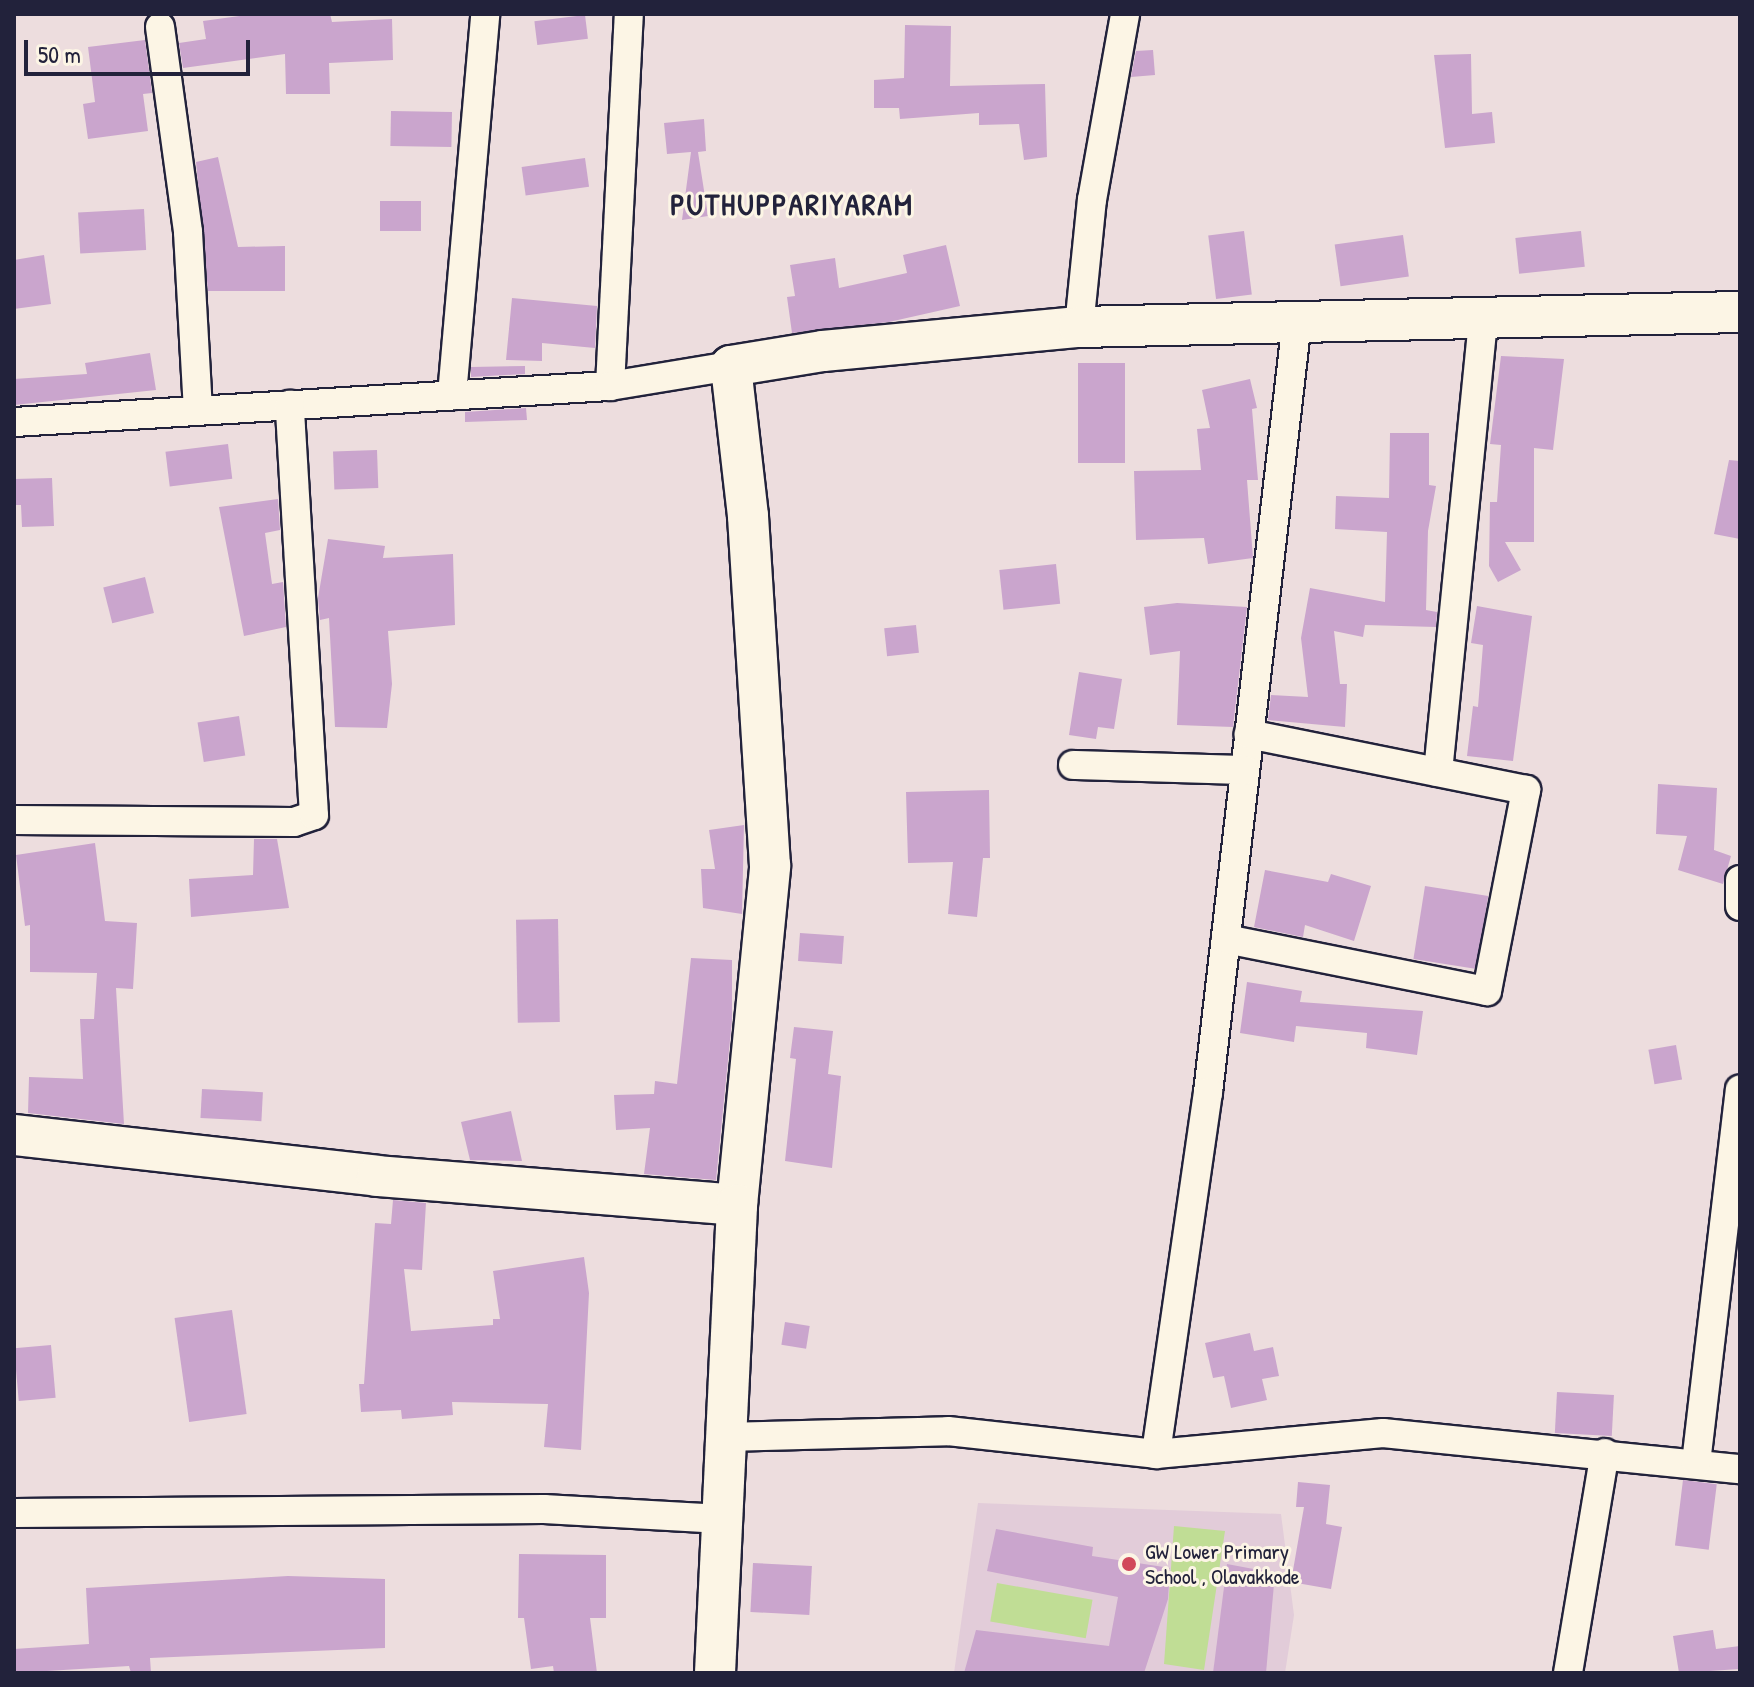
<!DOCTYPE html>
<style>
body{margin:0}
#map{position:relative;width:1754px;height:1687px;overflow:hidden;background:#edddde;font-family:"Patrick Hand",sans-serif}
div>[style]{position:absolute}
.built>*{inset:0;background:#e2ccd9}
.green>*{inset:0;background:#c0dd95;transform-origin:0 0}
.building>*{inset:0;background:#caa5cd;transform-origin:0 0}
.roads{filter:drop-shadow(2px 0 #22223b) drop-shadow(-2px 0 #22223b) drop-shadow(0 2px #22223b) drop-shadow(0 -2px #22223b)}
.street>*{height:28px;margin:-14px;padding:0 14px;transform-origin:14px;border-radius:14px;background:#fcf5e5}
.secondary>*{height:40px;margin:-20px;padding:0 20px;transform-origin:20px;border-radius:20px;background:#fcf5e5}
.dots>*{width:22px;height:22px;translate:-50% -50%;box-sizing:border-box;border:4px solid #fcf5e5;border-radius:50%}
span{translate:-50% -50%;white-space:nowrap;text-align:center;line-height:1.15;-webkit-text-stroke:6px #fcf5e5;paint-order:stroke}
.poi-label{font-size:22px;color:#22223b}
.left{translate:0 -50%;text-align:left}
.district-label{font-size:30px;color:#22223b;font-weight:700;letter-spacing:2px}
.frame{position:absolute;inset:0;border:16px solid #22223b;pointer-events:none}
.scale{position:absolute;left:24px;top:40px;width:226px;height:36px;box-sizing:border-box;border:4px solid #22223b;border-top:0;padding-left:10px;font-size:24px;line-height:28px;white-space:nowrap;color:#22223b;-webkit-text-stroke:6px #fcf5e5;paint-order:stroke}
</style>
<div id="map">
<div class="built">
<div style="clip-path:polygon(978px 1503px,1281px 1514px,1294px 1615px,1285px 1673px,954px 1673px)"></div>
</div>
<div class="green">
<div style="clip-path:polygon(1174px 1526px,1225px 1531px,1204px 1670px,1164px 1664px)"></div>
<div style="left:997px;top:1583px;width:97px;height:39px;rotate:10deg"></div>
</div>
<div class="building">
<div style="clip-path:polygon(254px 14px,330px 14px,332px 22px,392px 19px,393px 60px,329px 63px,330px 94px,286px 94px,285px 54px,183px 68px,179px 43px,206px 39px,203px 21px)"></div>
<div style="left:585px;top:15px;width:24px;height:51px;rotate:83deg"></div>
<div style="clip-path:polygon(905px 25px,951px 26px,950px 86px,1045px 84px,1047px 157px,1024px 160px,1019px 124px,979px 125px,979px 113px,900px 119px,899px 108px,874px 108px,874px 80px,904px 78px)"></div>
<div style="clip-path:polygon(145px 40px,152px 93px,143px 94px,148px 131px,88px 139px,83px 104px,95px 102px,88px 47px)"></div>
<div style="clip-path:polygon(1153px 50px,1155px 75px,1131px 77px,1136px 51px)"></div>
<div style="clip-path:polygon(1471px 54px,1472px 114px,1492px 112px,1495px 143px,1445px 148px,1434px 55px)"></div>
<div style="left:391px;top:111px;width:61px;height:35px;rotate:1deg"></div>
<div style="clip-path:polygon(704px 119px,706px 151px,698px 152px,708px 216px,682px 220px,691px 152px,667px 154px,664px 123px)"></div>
<div style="clip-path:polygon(218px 157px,238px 247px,285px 246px,285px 291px,208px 291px,196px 162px)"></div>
<div style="left:585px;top:158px;width:29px;height:64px;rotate:82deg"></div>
<div style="left:380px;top:201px;width:41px;height:30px"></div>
<div style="left:144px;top:209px;width:41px;height:66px;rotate:87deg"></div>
<div style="left:1244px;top:231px;width:64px;height:36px;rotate:83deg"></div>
<div style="left:1581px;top:231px;width:36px;height:66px;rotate:84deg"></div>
<div style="left:1403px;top:235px;width:42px;height:69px;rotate:82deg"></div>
<div style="clip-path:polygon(946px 245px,960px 306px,889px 322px,792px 333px,787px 297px,795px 296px,790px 265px,835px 258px,839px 288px,907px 273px,903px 255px)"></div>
<div style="clip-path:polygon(44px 255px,51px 304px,14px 309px,14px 260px)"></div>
<div style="clip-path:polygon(512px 298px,597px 306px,595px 348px,542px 343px,542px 361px,506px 360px)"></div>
<div style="clip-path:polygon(150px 353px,156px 390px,14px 405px,14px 379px,87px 374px,85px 363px)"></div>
<div style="clip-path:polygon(1501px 356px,1564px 359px,1553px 450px,1534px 448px,1534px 542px,1505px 542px,1521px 570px,1498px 582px,1489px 566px,1490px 502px,1497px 502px,1501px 445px,1490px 444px)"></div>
<div style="left:1078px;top:363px;width:47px;height:100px"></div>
<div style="clip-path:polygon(525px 366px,525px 374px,471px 377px,471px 367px)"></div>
<div style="clip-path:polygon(1250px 379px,1257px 408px,1252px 409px,1258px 480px,1247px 480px,1253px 558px,1208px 564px,1204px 538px,1136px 540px,1134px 471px,1201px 470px,1197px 429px,1210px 428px,1202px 390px)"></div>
<div style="clip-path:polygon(526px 408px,527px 420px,465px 422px,465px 412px)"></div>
<div style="clip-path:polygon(1390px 433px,1429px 433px,1429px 485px,1436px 486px,1428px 531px,1426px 610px,1437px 612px,1436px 627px,1365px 625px,1363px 637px,1334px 631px,1340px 684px,1347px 684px,1345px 727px,1268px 720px,1271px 695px,1308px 697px,1301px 638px,1310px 588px,1385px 602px,1387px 532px,1335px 529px,1336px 496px,1389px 498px)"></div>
<div style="left:228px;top:444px;width:35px;height:63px;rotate:83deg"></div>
<div style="left:377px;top:450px;width:38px;height:44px;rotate:88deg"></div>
<div style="clip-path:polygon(1729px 460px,1740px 461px,1740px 539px,1714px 534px)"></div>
<div style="clip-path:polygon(52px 478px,54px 526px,22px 527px,21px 505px,14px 505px,14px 479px)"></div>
<div style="clip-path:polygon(278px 499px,280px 530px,265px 533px,272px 584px,283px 582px,286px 627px,244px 636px,219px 507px)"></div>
<div style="clip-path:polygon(328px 539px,385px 546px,383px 558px,453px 554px,455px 625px,388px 631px,392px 684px,387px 728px,335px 727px,329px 618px,320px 620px,318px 598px)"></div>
<div style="left:1056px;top:564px;width:40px;height:57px;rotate:84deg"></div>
<div style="left:145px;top:577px;width:37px;height:43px;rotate:76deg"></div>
<div style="clip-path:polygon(1177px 603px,1247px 607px,1233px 727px,1177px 725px,1180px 651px,1150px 655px,1144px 607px)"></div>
<div style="clip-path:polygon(1477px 606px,1532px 616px,1513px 761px,1467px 756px,1473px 706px,1478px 707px,1483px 645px,1471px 643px)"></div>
<div style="left:916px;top:625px;width:28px;height:32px;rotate:84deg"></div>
<div style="clip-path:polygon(1079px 672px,1122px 679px,1114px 729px,1098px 727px,1096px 739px,1069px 735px)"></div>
<div style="left:239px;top:716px;width:40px;height:42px;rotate:81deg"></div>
<div style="clip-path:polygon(1658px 784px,1717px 788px,1714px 850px,1731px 856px,1723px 884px,1678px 870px,1687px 836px,1656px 834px)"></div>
<div style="clip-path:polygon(989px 790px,990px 858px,983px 858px,977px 917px,948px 914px,953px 862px,908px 863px,906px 792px)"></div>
<div style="clip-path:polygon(744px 825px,742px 914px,703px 908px,701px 869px,715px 869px,709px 830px)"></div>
<div style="clip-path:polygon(254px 839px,277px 839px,289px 908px,191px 917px,189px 879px,253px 875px)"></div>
<div style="clip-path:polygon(95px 843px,105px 921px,137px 923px,133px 989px,116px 988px,124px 1124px,28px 1113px,29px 1077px,83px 1079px,80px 1019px,94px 1019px,97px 973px,30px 972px,30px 925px,25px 926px,16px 855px)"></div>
<div style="clip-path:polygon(1265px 870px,1328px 882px,1331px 874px,1371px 886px,1354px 941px,1305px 925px,1303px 937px,1254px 927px)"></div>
<div style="left:1425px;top:886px;width:64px;height:74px;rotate:9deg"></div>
<div style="left:558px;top:919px;width:103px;height:42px;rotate:89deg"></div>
<div style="left:800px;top:933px;width:44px;height:28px;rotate:4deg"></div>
<div style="clip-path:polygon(691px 958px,732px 960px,732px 1020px,716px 1180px,644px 1174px,650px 1128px,616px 1130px,614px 1095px,654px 1094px,655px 1081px,677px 1084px)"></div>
<div style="clip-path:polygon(1247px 982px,1302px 991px,1300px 1002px,1423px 1011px,1417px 1055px,1366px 1048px,1367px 1033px,1296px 1026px,1294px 1042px,1240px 1033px)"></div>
<div style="clip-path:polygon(794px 1027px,833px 1031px,828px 1074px,841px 1076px,832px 1168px,785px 1161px,796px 1059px,790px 1058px)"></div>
<div style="left:1676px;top:1045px;width:35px;height:28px;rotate:80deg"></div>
<div style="left:202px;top:1089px;width:61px;height:29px;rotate:3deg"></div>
<div style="clip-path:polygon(511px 1111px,522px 1161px,470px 1160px,461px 1122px)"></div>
<div style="clip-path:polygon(393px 1200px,426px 1203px,422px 1270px,404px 1269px,411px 1331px,493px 1325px,493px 1319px,500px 1319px,493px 1271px,584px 1257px,589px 1293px,581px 1450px,544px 1447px,548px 1404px,452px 1402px,453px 1415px,402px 1419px,401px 1410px,361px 1412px,359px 1384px,364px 1384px,375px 1223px,391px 1224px)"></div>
<div style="left:232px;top:1310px;width:105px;height:58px;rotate:82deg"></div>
<div style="left:785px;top:1322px;width:25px;height:23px;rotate:9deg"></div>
<div style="clip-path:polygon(1250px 1333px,1254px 1351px,1273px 1347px,1279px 1376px,1262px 1379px,1267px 1400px,1231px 1408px,1224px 1376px,1213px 1378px,1205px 1343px)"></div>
<div style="left:51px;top:1345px;width:53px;height:37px;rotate:85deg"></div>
<div style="left:1557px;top:1392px;width:57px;height:41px;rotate:3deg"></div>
<div style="left:1683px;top:1480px;width:34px;height:66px;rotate:7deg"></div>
<div style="clip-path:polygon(1298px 1482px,1330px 1485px,1326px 1524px,1342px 1527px,1331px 1589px,1291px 1582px,1304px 1507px,1296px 1507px)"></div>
<div style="clip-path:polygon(996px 1529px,1093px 1547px,1092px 1556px,1170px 1568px,1168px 1599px,1144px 1673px,964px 1673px,976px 1630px,1109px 1646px,1118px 1597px,987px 1571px)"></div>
<div style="clip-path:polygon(519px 1554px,606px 1555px,606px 1618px,590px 1618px,597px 1673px,554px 1673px,553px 1666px,531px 1669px,524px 1618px,518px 1618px)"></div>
<div style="left:753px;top:1563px;width:59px;height:49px;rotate:3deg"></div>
<div style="clip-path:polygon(1227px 1564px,1275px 1573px,1266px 1673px,1213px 1673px)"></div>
<div style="clip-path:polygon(288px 1576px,385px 1579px,385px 1648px,150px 1658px,151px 1673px,131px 1673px,129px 1666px,14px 1673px,14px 1649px,89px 1644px,86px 1588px)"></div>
<div style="clip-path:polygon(1713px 1630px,1716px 1649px,1740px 1646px,1740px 1669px,1679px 1673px,1673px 1636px)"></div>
</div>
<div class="roads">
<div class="street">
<div style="left:160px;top:27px;width:207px;rotate:82.2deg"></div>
<div style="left:188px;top:232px;width:178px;rotate:86.8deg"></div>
<div style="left:1297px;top:321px;width:776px;rotate:96.58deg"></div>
<div style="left:1208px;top:1092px;width:366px;rotate:98.2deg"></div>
<div style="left:1156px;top:1454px;width:228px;rotate:-5.3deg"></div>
<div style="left:1383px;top:1433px;width:359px;rotate:5.8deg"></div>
<div style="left:1079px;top:327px;width:128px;rotate:-84.2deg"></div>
<div style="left:1092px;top:200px;width:189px;rotate:-79.9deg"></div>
<div style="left:610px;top:386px;width:372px;rotate:-87.1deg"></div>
<div style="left:452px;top:395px;width:382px;rotate:-85deg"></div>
<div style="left:14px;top:422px;width:597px;rotate:-3.46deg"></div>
<div style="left:610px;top:386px;width:123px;rotate:-9.4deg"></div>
<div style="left:1073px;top:765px;width:172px;rotate:1.7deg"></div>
<div style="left:1438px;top:772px;width:459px;rotate:-84.3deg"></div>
<div style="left:14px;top:820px;width:280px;rotate:0.4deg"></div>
<div style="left:294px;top:822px;width:21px;rotate:-19deg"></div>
<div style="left:314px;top:815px;width:411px;rotate:-93.4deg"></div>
<div style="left:1740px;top:880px;width:26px;rotate:90deg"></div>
<div style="left:1226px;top:939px;width:266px;rotate:11.3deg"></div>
<div style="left:1487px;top:991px;width:205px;rotate:-79deg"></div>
<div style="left:1526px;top:790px;width:283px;rotate:-168.6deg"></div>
<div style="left:725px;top:1437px;width:223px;rotate:-1.5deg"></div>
<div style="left:948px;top:1431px;width:209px;rotate:6.3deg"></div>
<div style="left:1696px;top:1463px;width:376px;rotate:-83.3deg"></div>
<div style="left:14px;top:1513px;width:530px;rotate:-0.43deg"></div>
<div style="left:544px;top:1509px;width:178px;rotate:3.2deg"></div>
<div style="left:1568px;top:1673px;width:223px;rotate:-80.5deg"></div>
</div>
<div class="secondary">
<div style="left:14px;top:1135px;width:365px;rotate:6.4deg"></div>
<div style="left:377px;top:1176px;width:361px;rotate:4.6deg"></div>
<div style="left:737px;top:1205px;width:341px;rotate:-84.4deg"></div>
<div style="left:770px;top:866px;width:351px;rotate:-93.6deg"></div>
<div style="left:748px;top:516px;width:151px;rotate:-96.5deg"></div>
<div style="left:731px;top:366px;width:93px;rotate:-9.3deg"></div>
<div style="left:823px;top:351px;width:257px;rotate:-5.4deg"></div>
<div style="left:1079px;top:327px;width:661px;rotate:-1.3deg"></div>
<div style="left:715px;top:1673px;width:469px;rotate:-87.3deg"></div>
</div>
</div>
<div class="dots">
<div style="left:1129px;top:1564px;background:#d1495b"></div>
</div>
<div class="poi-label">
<span class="left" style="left:1145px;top:1564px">GW Lower Primary<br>School , Olavakkode</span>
</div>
<div class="district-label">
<span style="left:792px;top:204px">PUTHUPPARIYARAM</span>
</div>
<div class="frame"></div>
<div class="scale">50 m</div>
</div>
